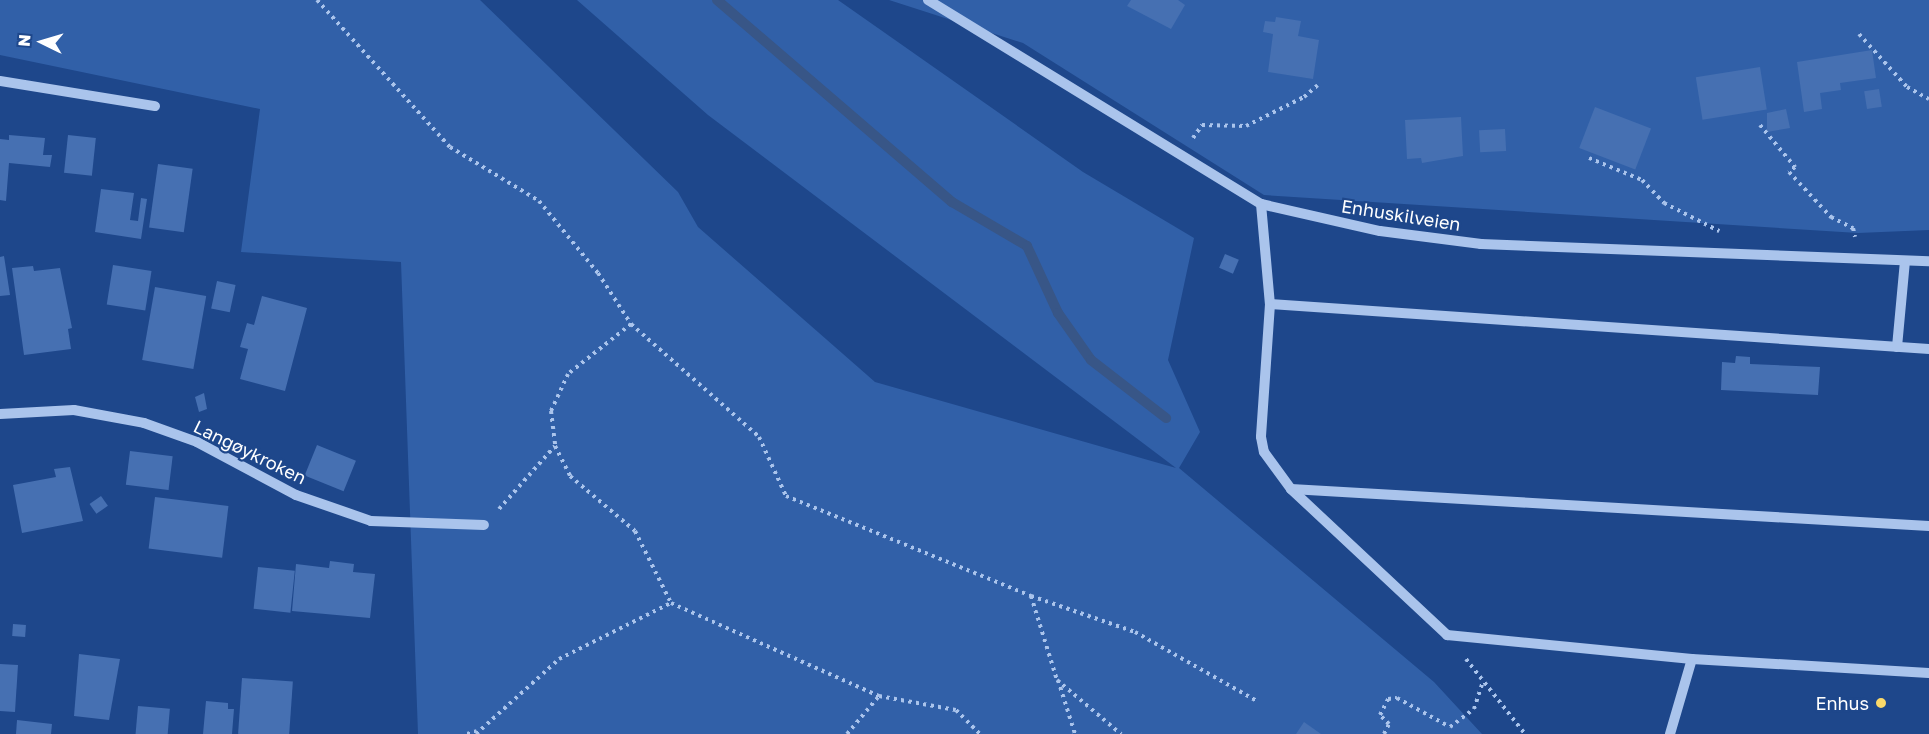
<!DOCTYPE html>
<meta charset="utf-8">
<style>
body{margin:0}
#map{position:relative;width:1929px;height:734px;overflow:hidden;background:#1e478b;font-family:"Golos Text",sans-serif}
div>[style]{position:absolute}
.green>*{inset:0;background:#3160a8}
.stream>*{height:10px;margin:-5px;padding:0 5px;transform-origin:5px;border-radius:5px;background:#385687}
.building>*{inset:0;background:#4670b2;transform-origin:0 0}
.path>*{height:4px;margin-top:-2px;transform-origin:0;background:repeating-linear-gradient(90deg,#aac4ec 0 3px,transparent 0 7.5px)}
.minor>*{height:10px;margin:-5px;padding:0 5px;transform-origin:5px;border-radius:5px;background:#aac4ec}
.dots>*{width:16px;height:16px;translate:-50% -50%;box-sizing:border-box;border:3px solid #1e478b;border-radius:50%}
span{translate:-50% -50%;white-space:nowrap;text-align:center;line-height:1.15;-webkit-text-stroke:4.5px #1e478b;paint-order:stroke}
.street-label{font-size:18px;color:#fff}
.poi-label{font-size:18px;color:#fff}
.right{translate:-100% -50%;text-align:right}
.north{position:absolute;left:12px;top:12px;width:60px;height:60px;-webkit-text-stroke:4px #1e478b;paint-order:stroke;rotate:275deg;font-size:16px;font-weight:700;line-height:24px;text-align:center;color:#fff}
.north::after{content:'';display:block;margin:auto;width:21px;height:27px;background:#fff;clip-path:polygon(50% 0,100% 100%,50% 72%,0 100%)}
</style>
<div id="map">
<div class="green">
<div style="clip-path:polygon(0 0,480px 0,678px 192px,698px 227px,875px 382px,1176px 468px,708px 115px,577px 0,838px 0,1083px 172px,1194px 238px,1168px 360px,1200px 432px,1179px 468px,1434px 682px,1482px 734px,418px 734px,401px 262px,241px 252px,260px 109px,0 55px)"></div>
<div style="clip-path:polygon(889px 0,1929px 0,1929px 230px,1858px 233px,1264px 195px,1023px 43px)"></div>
</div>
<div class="stream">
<div style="left:717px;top:0;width:310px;rotate:40.7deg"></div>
<div style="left:952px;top:202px;width:87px;rotate:30.4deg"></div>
<div style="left:1027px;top:246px;width:74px;rotate:65.2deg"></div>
<div style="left:1058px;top:313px;width:57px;rotate:54.9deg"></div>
<div style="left:1091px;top:360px;width:95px;rotate:37.7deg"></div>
</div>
<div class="building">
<div style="clip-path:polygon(1131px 0,1178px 0,1185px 5px,1171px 29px,1127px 6px)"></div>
<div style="clip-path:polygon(1276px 17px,1301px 21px,1298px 36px,1319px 40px,1313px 79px,1268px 72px,1273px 34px,1263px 32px,1265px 21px,1275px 22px)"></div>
<div style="clip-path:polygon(1872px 50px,1876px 78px,1840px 83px,1841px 90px,1820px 93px,1822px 109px,1804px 112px,1797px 62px)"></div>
<div style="left:1760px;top:67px;width:43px;height:65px;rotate:81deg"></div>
<div style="left:1879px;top:89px;width:18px;height:15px;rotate:81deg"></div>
<div style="left:1595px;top:107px;width:60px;height:44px;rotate:21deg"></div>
<div style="clip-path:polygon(1786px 109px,1790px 128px,1767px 132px,1767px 113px)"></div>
<div style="clip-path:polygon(1461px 117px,1463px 156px,1422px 163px,1421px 158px,1407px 159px,1405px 120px)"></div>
<div style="left:1505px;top:129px;width:22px;height:26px;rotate:87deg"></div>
<div style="clip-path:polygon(9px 135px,45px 138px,43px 155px,52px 155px,50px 167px,9px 163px,6px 201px,0 200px,0 139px,9px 140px)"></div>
<div style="left:68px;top:135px;width:28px;height:38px;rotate:6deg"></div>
<div style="left:158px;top:164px;width:35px;height:64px;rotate:8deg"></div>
<div style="clip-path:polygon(101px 189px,134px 193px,130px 220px,138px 221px,141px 198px,147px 199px,141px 239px,95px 232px)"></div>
<div style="left:1225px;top:254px;width:15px;height:15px;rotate:23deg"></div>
<div style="clip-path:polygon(4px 256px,10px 295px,0 296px,0 257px)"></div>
<div style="left:113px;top:265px;width:39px;height:40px;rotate:9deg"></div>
<div style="clip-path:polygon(33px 266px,34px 271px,60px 268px,72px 328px,68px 329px,71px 349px,24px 355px,12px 268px)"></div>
<div style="left:217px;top:281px;width:19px;height:28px;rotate:12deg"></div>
<div style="left:155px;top:287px;width:52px;height:74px;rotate:10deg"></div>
<div style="clip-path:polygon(262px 296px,307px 308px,285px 391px,240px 379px,248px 349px,240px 347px,247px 323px,254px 325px)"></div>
<div style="clip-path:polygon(1736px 356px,1750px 357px,1750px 364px,1820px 367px,1818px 395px,1721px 390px,1722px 362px,1735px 363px)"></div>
<div style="clip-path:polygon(204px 393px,207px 409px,199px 412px,195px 397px)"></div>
<div style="left:317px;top:445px;width:42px;height:33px;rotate:22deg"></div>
<div style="left:130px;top:451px;width:43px;height:34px;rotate:7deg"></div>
<div style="clip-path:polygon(70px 467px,83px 521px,22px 533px,13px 485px,56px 477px,54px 469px)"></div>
<div style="left:101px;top:496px;width:12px;height:14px;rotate:55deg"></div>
<div style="left:155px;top:497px;width:74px;height:52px;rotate:7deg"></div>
<div style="clip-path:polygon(330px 561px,354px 564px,353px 572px,375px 574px,370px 618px,292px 611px,296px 564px,329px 568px)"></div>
<div style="left:258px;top:567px;width:37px;height:42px;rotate:6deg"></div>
<div style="left:13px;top:624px;width:13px;height:12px;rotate:4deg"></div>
<div style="clip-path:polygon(79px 654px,120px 659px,109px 720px,74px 716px)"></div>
<div style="clip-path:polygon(0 664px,18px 665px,15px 712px,0 711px)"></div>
<div style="left:242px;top:678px;width:51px;height:56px;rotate:4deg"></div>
<div style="clip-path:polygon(206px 701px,228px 703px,228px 709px,234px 709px,232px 734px,203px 734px)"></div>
<div style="left:138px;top:706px;width:32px;height:28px;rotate:5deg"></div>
<div style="clip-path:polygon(17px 720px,52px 724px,51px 734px,16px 734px)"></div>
<div style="clip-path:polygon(1304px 722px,1321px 734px,1296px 734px)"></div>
</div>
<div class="path">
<div style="left:317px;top:0;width:198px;rotate:47.9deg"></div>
<div style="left:450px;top:147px;width:104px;rotate:31.2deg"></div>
<div style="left:539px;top:201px;width:93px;rotate:50.7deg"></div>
<div style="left:598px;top:273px;width:61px;rotate:57.1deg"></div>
<div style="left:631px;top:324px;width:171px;rotate:41.4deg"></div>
<div style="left:759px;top:437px;width:65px;rotate:65.4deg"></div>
<div style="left:786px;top:496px;width:265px;rotate:22.2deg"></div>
<div style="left:1031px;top:596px;width:88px;rotate:72.8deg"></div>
<div style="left:1057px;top:680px;width:84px;rotate:40.2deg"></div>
<div style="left:1859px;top:34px;width:72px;rotate:47.8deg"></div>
<div style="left:1907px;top:87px;width:25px;rotate:29deg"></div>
<div style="left:1760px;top:125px;width:55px;rotate:50.2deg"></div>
<div style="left:1795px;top:167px;width:8px;rotate:140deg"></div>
<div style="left:1789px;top:172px;width:62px;rotate:47deg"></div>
<div style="left:1831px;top:217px;width:25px;rotate:27deg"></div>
<div style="left:1853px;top:228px;width:9px;rotate:77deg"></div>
<div style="left:1193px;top:138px;width:16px;rotate:-55deg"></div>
<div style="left:1202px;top:125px;width:44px;rotate:1.3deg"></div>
<div style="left:1246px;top:126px;width:65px;rotate:-26.6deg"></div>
<div style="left:1304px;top:97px;width:18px;rotate:-41deg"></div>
<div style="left:1589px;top:158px;width:57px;rotate:22.5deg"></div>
<div style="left:1642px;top:180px;width:32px;rotate:46deg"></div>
<div style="left:1664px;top:203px;width:62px;rotate:27deg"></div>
<div style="left:631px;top:324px;width:80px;rotate:141.6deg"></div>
<div style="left:568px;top:374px;width:41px;rotate:114.7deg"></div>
<div style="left:551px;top:411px;width:35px;rotate:83deg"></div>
<div style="left:555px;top:446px;width:34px;rotate:63deg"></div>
<div style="left:570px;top:476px;width:85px;rotate:40.2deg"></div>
<div style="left:635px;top:531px;width:80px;rotate:63.4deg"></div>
<div style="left:499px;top:509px;width:84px;rotate:-48.4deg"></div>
<div style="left:1031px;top:596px;width:110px;rotate:19.1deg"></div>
<div style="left:1135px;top:632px;width:140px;rotate:29.5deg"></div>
<div style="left:1466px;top:659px;width:95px;rotate:51.8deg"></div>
<div style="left:1058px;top:680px;width:57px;rotate:72.5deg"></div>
<div style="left:467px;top:734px;width:10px;rotate:-17deg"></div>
<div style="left:476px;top:734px;width:112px;rotate:-42.1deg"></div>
<div style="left:559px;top:659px;width:125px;rotate:-26.6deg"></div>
<div style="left:671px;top:603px;width:228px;rotate:24.1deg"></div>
<div style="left:879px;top:696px;width:78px;rotate:10.3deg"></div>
<div style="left:956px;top:710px;width:34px;rotate:45deg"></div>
<div style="left:847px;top:734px;width:50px;rotate:-49.9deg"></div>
<div style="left:1384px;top:734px;width:11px;rotate:-63deg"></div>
<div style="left:1389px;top:724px;width:13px;rotate:-135deg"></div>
<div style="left:1380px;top:715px;width:18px;rotate:-63deg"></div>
<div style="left:1388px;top:699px;width:9px;rotate:-6deg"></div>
<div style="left:1397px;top:698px;width:60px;rotate:28.7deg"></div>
<div style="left:1450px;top:727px;width:30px;rotate:-37deg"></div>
<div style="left:1474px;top:709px;width:29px;rotate:-72deg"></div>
</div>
<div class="minor">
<div style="left:928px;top:0;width:391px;rotate:31.5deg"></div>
<div style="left:1261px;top:204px;width:122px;rotate:12.8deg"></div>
<div style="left:1380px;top:231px;width:102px;rotate:7.3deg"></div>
<div style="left:1481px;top:244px;width:448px;rotate:2.2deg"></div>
<div style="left:0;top:81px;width:157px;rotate:9.2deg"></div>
<div style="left:1261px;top:204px;width:100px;rotate:84.9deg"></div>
<div style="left:1270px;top:304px;width:133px;rotate:93.9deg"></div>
<div style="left:1261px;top:437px;width:15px;rotate:79deg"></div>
<div style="left:1264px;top:452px;width:46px;rotate:53.9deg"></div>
<div style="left:1291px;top:489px;width:214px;rotate:43.1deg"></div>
<div style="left:1447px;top:635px;width:246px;rotate:5.6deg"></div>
<div style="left:1692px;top:659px;width:237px;rotate:3.4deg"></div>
<div style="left:1270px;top:304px;width:661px;rotate:3.91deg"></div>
<div style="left:1897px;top:347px;width:86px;rotate:-84.7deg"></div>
<div style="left:0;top:414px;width:74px;rotate:-3.1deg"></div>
<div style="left:74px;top:410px;width:71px;rotate:10.5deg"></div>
<div style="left:144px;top:423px;width:56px;rotate:19.7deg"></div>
<div style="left:197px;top:442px;width:112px;rotate:28.2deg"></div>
<div style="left:296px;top:495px;width:79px;rotate:19.1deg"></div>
<div style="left:371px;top:521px;width:113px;rotate:2deg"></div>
<div style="left:1291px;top:489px;width:639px;rotate:3.32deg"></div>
<div style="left:1670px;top:734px;width:78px;rotate:-73.7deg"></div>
</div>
<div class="dots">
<div style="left:1881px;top:703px;background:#fbd969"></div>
</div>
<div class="street-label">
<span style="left:1401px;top:215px;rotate:9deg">Enhuskilveien</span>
<span style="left:250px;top:452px;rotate:26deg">Langøykroken</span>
</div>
<div class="poi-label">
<span class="right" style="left:1869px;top:703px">Enhus</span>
</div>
<div class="north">N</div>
</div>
